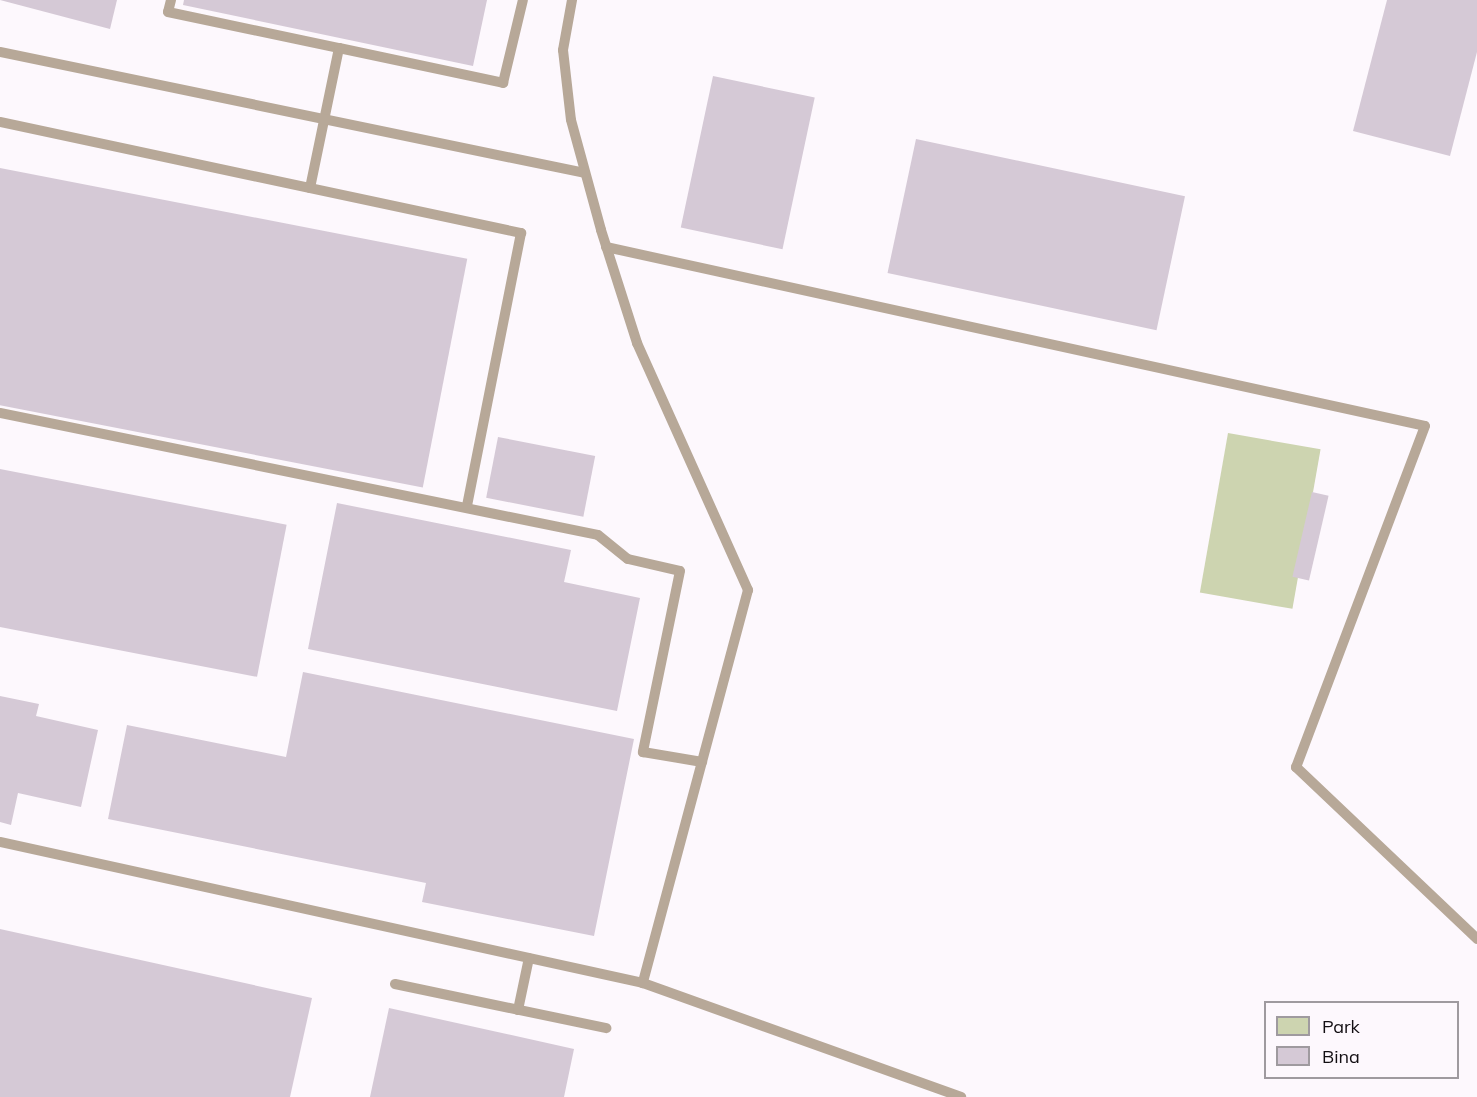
<!DOCTYPE html>
<style>
body{margin:0}
#map{position:relative;width:1477px;height:1097px;overflow:hidden;background:#fdf8fd;font-family:Mulish,sans-serif}
div>[style]{position:absolute}
.green>*{inset:0;background:#cdd4b0;transform-origin:0 0}
.building>*{inset:0;background:#d5c9d6;transform-origin:0 0}
.service>*{height:10px;margin:-5px;padding:0 5px;transform-origin:5px;border-radius:5px;background:#b7a898}
span{translate:-50% -50%;white-space:nowrap;text-align:center;line-height:1.15;-webkit-text-stroke:4.5px #fdf8fd;paint-order:stroke}
.legend{position:absolute;left:1264px;top:1001px;width:195px;height:78px;box-sizing:border-box;background:#fdf8fd;border:2px solid #9f9a9f;margin:0;padding:8px 10px;list-style:none;font-size:18px;color:#120e12}
.legend li{display:flex;align-items:center;gap:12px;height:30px}
.legend b{width:30px;border:2px solid #9f9a9f}
</style>
<div id="map">
<div class="green">
<div style="left:1228px;top:433px;width:94px;height:162px;rotate:10deg"></div>
</div>
<div class="building">
<div style="clip-path:polygon(0 0,117px 0,110px 29px)"></div>
<div style="clip-path:polygon(184px 0,487px 0,473px 66px,183px 5px)"></div>
<div style="clip-path:polygon(1387px 0,1477px 0,1477px 52px,1450px 156px,1353px 131px)"></div>
<div style="left:713px;top:76px;width:104px;height:155px;rotate:12deg"></div>
<div style="left:916px;top:139px;width:275px;height:137px;rotate:12deg"></div>
<div style="left:0;top:168px;width:476px;height:233px;rotate:11deg"></div>
<div style="left:498px;top:437px;width:99px;height:62px;rotate:11deg"></div>
<div style="left:0;top:469px;width:292px;height:155px;rotate:11deg"></div>
<div style="left:1312px;top:492px;width:17px;height:87px;rotate:13deg"></div>
<div style="clip-path:polygon(337px 503px,571px 550px,564px 582px,640px 598px,617px 711px,308px 649px)"></div>
<div style="clip-path:polygon(303px 672px,634px 739px,594px 936px,422px 902px,426px 883px,108px 819px,127px 725px,286px 757px)"></div>
<div style="clip-path:polygon(0 696px,39px 704px,36px 716px,98px 730px,81px 807px,18px 793px,11px 825px,0 822px)"></div>
<div style="clip-path:polygon(0 929px,312px 998px,290px 1097px,0 1097px)"></div>
<div style="clip-path:polygon(389px 1008px,574px 1049px,564px 1097px,370px 1097px)"></div>
</div>
<div class="service">
<div style="left:171px;top:0;width:12px;rotate:104deg"></div>
<div style="left:168px;top:12px;width:175px;rotate:11.9deg"></div>
<div style="left:339px;top:48px;width:143px;rotate:101.7deg"></div>
<div style="left:572px;top:0;width:51px;rotate:100.2deg"></div>
<div style="left:563px;top:50px;width:70px;rotate:83.5deg"></div>
<div style="left:571px;top:120px;width:114px;rotate:74.7deg"></div>
<div style="left:601px;top:230px;width:119px;rotate:72.3deg"></div>
<div style="left:637px;top:343px;width:271px;rotate:65.8deg"></div>
<div style="left:748px;top:590px;width:407px;rotate:105deg"></div>
<div style="left:339px;top:48px;width:168px;rotate:12deg"></div>
<div style="left:503px;top:83px;width:85px;rotate:-76.5deg"></div>
<div style="left:0;top:52px;width:597px;rotate:11.69deg"></div>
<div style="left:0;top:122px;width:533px;rotate:12.03deg"></div>
<div style="left:521px;top:233px;width:278px;rotate:101.2deg"></div>
<div style="left:606px;top:247px;width:838px;rotate:12.33deg"></div>
<div style="left:1425px;top:426px;width:365px;rotate:110.7deg"></div>
<div style="left:1296px;top:767px;width:250px;rotate:43.5deg"></div>
<div style="left:0;top:413px;width:610px;rotate:11.53deg"></div>
<div style="left:598px;top:535px;width:38px;rotate:39deg"></div>
<div style="left:628px;top:559px;width:53px;rotate:13deg"></div>
<div style="left:680px;top:571px;width:185px;rotate:101.6deg"></div>
<div style="left:643px;top:752px;width:60px;rotate:9.6deg"></div>
<div style="left:0;top:842px;width:658px;rotate:12.37deg"></div>
<div style="left:643px;top:983px;width:338px;rotate:19.7deg"></div>
<div style="left:395px;top:984px;width:216px;rotate:11.8deg"></div>
<div style="left:518px;top:1010px;width:53px;rotate:-78.1deg"></div>
</div>
<ul class="legend">
<li><b style="height:16px;background:#cdd4b0"></b>Park</li>
<li><b style="height:16px;background:#d5c9d6"></b>Bina</li>
</ul>
</div>
